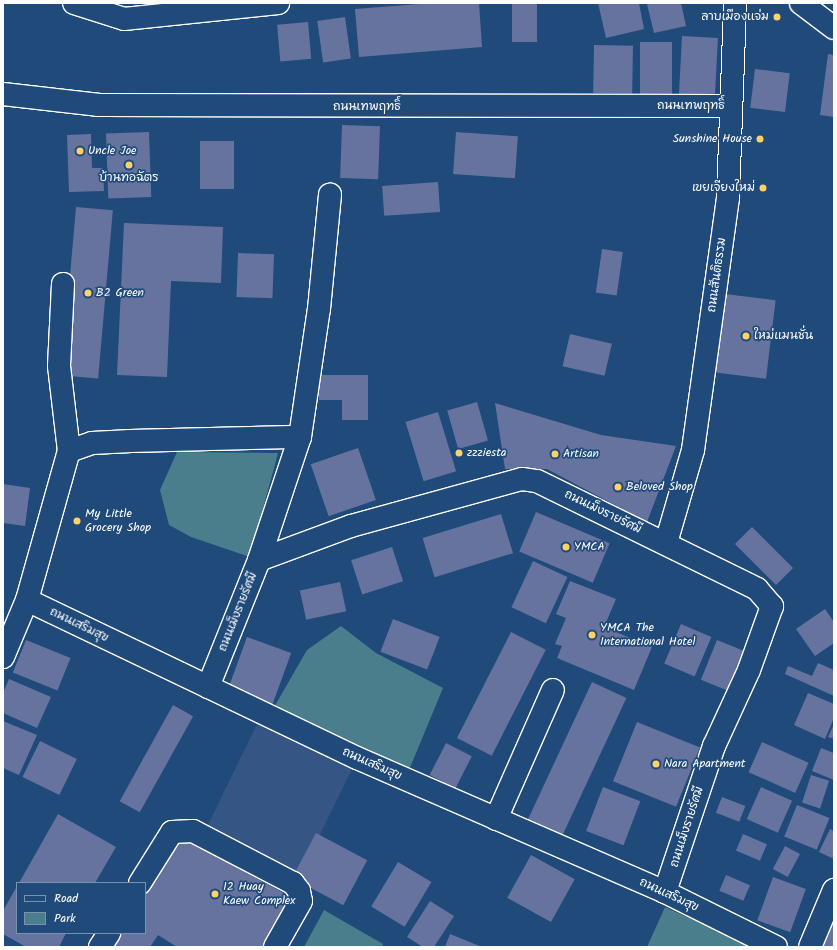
<!DOCTYPE html>
<meta charset="utf-8">
<style>
body{margin:0}
#map{position:relative;width:837px;height:950px;overflow:hidden;background:#1f4a7a;font-family:Kalam,"Playpen Sans Thai",sans-serif}
div>[style]{position:absolute}
.built>*{inset:0;background:#355685;transform-origin:0 0}
.green>*{inset:0;background:#4a7e8c}
.building>*{inset:0;background:#67739f;transform-origin:0 0}
.roads{filter:drop-shadow(1px 0 #fff) drop-shadow(-1px 0 #fff) drop-shadow(0 1px #fff) drop-shadow(0 -1px #fff)}
.minor>*{height:22px;margin:-11px;padding:0 11px;transform-origin:11px;border-radius:11px;background:#1f4a7a}
.dots>*{width:11px;height:11px;translate:-50% -50%;box-sizing:border-box;border:2px solid #1f4a7a;border-radius:50%}
span{translate:-50% -50%;white-space:nowrap;text-align:center;line-height:1.15;-webkit-text-stroke:3.5px #1f4a7a;paint-order:stroke}
.poi-label{font-size:12px;color:#fff}
.right{translate:-100% -50%;text-align:right}
.left{translate:0 -50%;text-align:left}
.street-label{font-size:12px;color:#fff}
.frame{position:absolute;inset:0;border:4px solid #fff;pointer-events:none}
.legend{position:absolute;left:16px;top:882px;width:130px;height:52px;box-sizing:border-box;background:#1f4a7a;border:1px solid #7992af;margin:0;padding:5px 7px;list-style:none;font-size:12px;color:#fff}
.legend li{display:flex;align-items:center;gap:8px;height:20px}
.legend b{width:20px;border:1px solid #7992af}
</style>
<div id="map">
<div class="built">
<div style="left:262px;top:714px;width:105px;height:136px;rotate:26deg"></div>
</div>
<div class="green">
<div style="clip-path:polygon(177px 452px,278px 453px,250px 557px,191px 537px,169px 525px,160px 490px)"></div>
<div style="clip-path:polygon(341px 626px,376px 653px,443px 688px,409px 770px,273px 709px,307px 650px)"></div>
<div style="clip-path:polygon(665px 907px,754px 947px,647px 947px)"></div>
<div style="clip-path:polygon(324px 910px,383px 944px,382px 947px,304px 947px)"></div>
</div>
<div class="building">
<div style="clip-path:polygon(432px 3px,479px 3px,482px 47px,359px 57px,355px 9px)"></div>
<div style="left:512px;top:3px;width:25px;height:39px"></div>
<div style="clip-path:polygon(598px 3px,639px 3px,644px 29px,606px 38px)"></div>
<div style="clip-path:polygon(681px 3px,686px 26px,654px 33px,647px 4px)"></div>
<div style="left:345px;top:17px;width:42px;height:28px;rotate:82deg"></div>
<div style="left:308px;top:22px;width:37px;height:31px;rotate:85deg"></div>
<div style="left:682px;top:36px;width:36px;height:59px;rotate:3deg"></div>
<div style="left:640px;top:42px;width:32px;height:52px"></div>
<div style="left:594px;top:45px;width:39px;height:48px;rotate:1deg"></div>
<div style="clip-path:polygon(828px 54px,834px 55px,834px 117px,820px 115px)"></div>
<div style="left:755px;top:69px;width:35px;height:39px;rotate:7deg"></div>
<div style="left:342px;top:125px;width:38px;height:53px;rotate:2deg"></div>
<div style="left:149px;top:132px;width:65px;height:43px;rotate:88deg"></div>
<div style="left:456px;top:132px;width:62px;height:42px;rotate:4deg"></div>
<div style="clip-path:polygon(91px 134px,92px 168px,103px 168px,104px 191px,69px 192px,67px 135px)"></div>
<div style="left:200px;top:141px;width:34px;height:48px"></div>
<div style="left:438px;top:182px;width:30px;height:56px;rotate:86deg"></div>
<div style="left:76px;top:207px;width:37px;height:169px;rotate:5deg"></div>
<div style="clip-path:polygon(124px 223px,223px 227px,221px 283px,171px 281px,167px 377px,117px 375px)"></div>
<div style="left:602px;top:249px;width:21px;height:44px;rotate:8deg"></div>
<div style="left:238px;top:253px;width:36px;height:44px;rotate:2deg"></div>
<div style="left:725px;top:294px;width:51px;height:79px;rotate:7deg"></div>
<div style="left:570px;top:334px;width:43px;height:33px;rotate:13deg"></div>
<div style="clip-path:polygon(319px 375px,368px 375px,368px 420px,342px 420px,342px 400px,319px 400px)"></div>
<div style="left:477px;top:402px;width:40px;height:31px;rotate:74deg"></div>
<div style="clip-path:polygon(495px 403px,601px 435px,676px 446px,647px 522px,547px 469px,505px 469px)"></div>
<div style="left:438px;top:412px;width:62px;height:34px;rotate:73deg"></div>
<div style="left:358px;top:448px;width:55px;height:50px;rotate:71deg"></div>
<div style="clip-path:polygon(3px 484px,30px 488px,25px 526px,3px 523px)"></div>
<div style="left:536px;top:512px;width:80px;height:43px;rotate:23deg"></div>
<div style="left:501px;top:514px;width:41px;height:82px;rotate:73deg"></div>
<div style="left:752px;top:527px;width:58px;height:24px;rotate:45deg"></div>
<div style="left:392px;top:547px;width:36px;height:43px;rotate:72deg"></div>
<div style="left:533px;top:561px;width:38px;height:51px;rotate:25deg"></div>
<div style="clip-path:polygon(570px 581px,616px 599px,604px 627px,652px 647px,634px 690px,557px 658px,562px 646px,555px 644px,566px 618px,556px 614px)"></div>
<div style="left:340px;top:582px;width:30px;height:41px;rotate:78deg"></div>
<div style="clip-path:polygon(825px 609px,834px 622px,834px 643px,815px 656px,796px 629px)"></div>
<div style="left:393px;top:619px;width:50px;height:35px;rotate:21deg"></div>
<div style="left:681px;top:624px;width:33px;height:43px;rotate:23deg"></div>
<div style="left:511px;top:632px;width:39px;height:119px;rotate:27deg"></div>
<div style="left:247px;top:637px;width:47px;height:56px;rotate:20deg"></div>
<div style="left:26px;top:640px;width:48px;height:35px;rotate:22deg"></div>
<div style="left:717px;top:640px;width:32px;height:43px;rotate:22deg"></div>
<div style="clip-path:polygon(818px 663px,834px 670px,834px 696px,785px 674px,788px 666px,812px 676px)"></div>
<div style="clip-path:polygon(9px 679px,51px 697px,37px 728px,3px 713px,3px 693px)"></div>
<div style="left:592px;top:682px;width:38px;height:155px;rotate:25deg"></div>
<div style="clip-path:polygon(808px 693px,834px 704px,834px 718px,825px 739px,794px 725px)"></div>
<div style="left:173px;top:705px;width:23px;height:110px;rotate:29deg"></div>
<div style="clip-path:polygon(3px 721px,37px 735px,19px 775px,3px 768px)"></div>
<div style="left:637px;top:722px;width:68px;height:64px;rotate:22deg"></div>
<div style="clip-path:polygon(834px 724px,834px 739px,828px 737px)"></div>
<div style="left:40px;top:741px;width:41px;height:40px;rotate:26deg"></div>
<div style="left:762px;top:742px;width:51px;height:33px;rotate:24deg"></div>
<div style="left:446px;top:743px;width:29px;height:36px;rotate:27deg"></div>
<div style="clip-path:polygon(821px 748px,834px 753px,834px 780px,812px 771px)"></div>
<div style="left:811px;top:775px;width:19px;height:29px;rotate:18deg"></div>
<div style="left:603px;top:787px;width:40px;height:47px;rotate:21deg"></div>
<div style="left:761px;top:787px;width:34px;height:35px;rotate:24deg"></div>
<div style="left:722px;top:797px;width:25px;height:17px;rotate:21deg"></div>
<div style="left:797px;top:805px;width:35px;height:34px;rotate:22deg"></div>
<div style="clip-path:polygon(58px 814px,116px 847px,95px 883px,19px 883px)"></div>
<div style="clip-path:polygon(830px 829px,834px 831px,834px 859px,819px 852px)"></div>
<div style="left:316px;top:833px;width:58px;height:51px;rotate:28deg"></div>
<div style="left:743px;top:834px;width:26px;height:18px;rotate:23deg"></div>
<div style="clip-path:polygon(178px 835px,298px 901px,270px 947px,177px 947px,158px 935px,150px 947px,109px 947px,117px 933px,145px 933px,145px 888px)"></div>
<div style="left:785px;top:846px;width:17px;height:26px;rotate:28deg"></div>
<div style="left:531px;top:855px;width:50px;height:49px;rotate:29deg"></div>
<div style="left:398px;top:862px;width:39px;height:52px;rotate:31deg"></div>
<div style="left:726px;top:875px;width:26px;height:17px;rotate:23deg"></div>
<div style="left:773px;top:877px;width:35px;height:46px;rotate:20deg"></div>
<div style="clip-path:polygon(17px 886px,17px 933px,66px 933px,59px 947px,26px 947px,3px 934px,3px 911px)"></div>
<div style="clip-path:polygon(430px 901px,454px 916px,434px 947px,423px 947px,407px 937px)"></div>
<div style="clip-path:polygon(834px 906px,834px 947px,818px 947px)"></div>
<div style="clip-path:polygon(450px 934px,482px 947px,445px 947px)"></div>
</div>
<div class="roads">
<div class="minor">
<div style="left:74px;top:3px;width:52px;rotate:17.7deg"></div>
<div style="left:124px;top:19px;width:155px;rotate:-5.9deg"></div>
<div style="left:801px;top:3px;width:41px;rotate:37.1deg"></div>
<div style="left:3px;top:94px;width:97px;rotate:6.5deg"></div>
<div style="left:99px;top:105px;width:632px;rotate:0.09deg"></div>
<div style="left:63px;top:284px;width:82px;rotate:92.8deg"></div>
<div style="left:59px;top:366px;width:86px;rotate:83.3deg"></div>
<div style="left:666px;top:543px;width:97px;rotate:-73.8deg"></div>
<div style="left:693px;top:450px;width:255px;rotate:-82.1deg"></div>
<div style="left:728px;top:197px;width:194px;rotate:-87.9deg"></div>
<div style="left:259px;top:560px;width:98px;rotate:-20.3deg"></div>
<div style="left:351px;top:526px;width:177px;rotate:-15.4deg"></div>
<div style="left:522px;top:479px;width:15px;rotate:8deg"></div>
<div style="left:537px;top:481px;width:245px;rotate:26.1deg"></div>
<div style="left:757px;top:589px;width:23px;rotate:49deg"></div>
<div style="left:772px;top:606px;width:68px;rotate:109.8deg"></div>
<div style="left:749px;top:670px;width:84px;rotate:114.7deg"></div>
<div style="left:714px;top:746px;width:154px;rotate:108.6deg"></div>
<div style="left:27px;top:600px;width:366px;rotate:25.6deg"></div>
<div style="left:357px;top:758px;width:336px;rotate:23.5deg"></div>
<div style="left:665px;top:892px;width:124px;rotate:26.4deg"></div>
<div style="left:3px;top:657px;width:62px;rotate:-67.2deg"></div>
<div style="left:27px;top:600px;width:155px;rotate:-74.3deg"></div>
<div style="left:69px;top:451px;width:24px;rotate:-19deg"></div>
<div style="left:92px;top:443px;width:39px;rotate:-3deg"></div>
<div style="left:131px;top:441px;width:169px;rotate:-1.4deg"></div>
<div style="left:208px;top:687px;width:137px;rotate:-68.1deg"></div>
<div style="left:259px;top:560px;width:130px;rotate:-71.6deg"></div>
<div style="left:300px;top:437px;width:129px;rotate:-81.6deg"></div>
<div style="left:319px;top:309px;width:115px;rotate:-84.5deg"></div>
<div style="left:496px;top:819px;width:141px;rotate:-66.2deg"></div>
<div style="left:140px;top:883px;width:60px;rotate:-57.9deg"></div>
<div style="left:172px;top:832px;width:21px;rotate:-3deg"></div>
<div style="left:193px;top:831px;width:113px;rotate:27.5deg"></div>
<div style="left:293px;top:883px;width:10px;rotate:53deg"></div>
<div style="left:299px;top:891px;width:10px;rotate:79deg"></div>
<div style="left:301px;top:901px;width:53px;rotate:119.5deg"></div>
<div style="left:100px;top:947px;width:17px;rotate:-57deg"></div>
<div style="left:810px;top:947px;width:62px;rotate:-67.2deg"></div>
</div>
</div>
<div class="dots">
<div style="left:777px;top:17px;background:#ffd166"></div>
<div style="left:760px;top:139px;background:#ffd166"></div>
<div style="left:80px;top:151px;background:#ffd166"></div>
<div style="left:129px;top:165px;background:#ffd166"></div>
<div style="left:763px;top:188px;background:#ffd166"></div>
<div style="left:88px;top:293px;background:#ffd166"></div>
<div style="left:746px;top:336px;background:#ffd166"></div>
<div style="left:459px;top:453px;background:#ffd166"></div>
<div style="left:555px;top:454px;background:#ffd166"></div>
<div style="left:618px;top:487px;background:#ffd166"></div>
<div style="left:77px;top:521px;background:#ffd166"></div>
<div style="left:566px;top:547px;background:#ffd166"></div>
<div style="left:592px;top:635px;background:#ffd166"></div>
<div style="left:656px;top:764px;background:#ffd166"></div>
<div style="left:215px;top:894px;background:#ffd166"></div>
</div>
<div class="poi-label">
<span class="right" style="left:769px;top:17px">ลาบเมืองแจ่ม</span>
<span class="right" style="left:752px;top:139px">Sunshine House</span>
<span class="left" style="left:88px;top:151px">Uncle Joe</span>
<span style="left:129px;top:178px">บ้านทอฉัตร</span>
<span class="right" style="left:755px;top:188px">เขยเจียงใหม่</span>
<span class="left" style="left:96px;top:293px">B2 Green</span>
<span class="left" style="left:754px;top:336px">ใหม่แมนชั่น</span>
<span class="left" style="left:467px;top:453px">zzziesta</span>
<span class="left" style="left:563px;top:454px">Artisan</span>
<span class="left" style="left:626px;top:487px">Beloved Shop</span>
<span class="left" style="left:85px;top:521px">My Little<br>Grocery Shop</span>
<span class="left" style="left:574px;top:547px">YMCA</span>
<span class="left" style="left:600px;top:635px">YMCA The<br>International Hotel</span>
<span class="left" style="left:664px;top:764px">Nara Apartment</span>
<span class="left" style="left:223px;top:894px">12 Huay<br>Kaew Complex</span>
</div>
<div class="street-label">
<span style="left:691px;top:106px">ถนนเทพฤทธิ์</span>
<span style="left:367px;top:107px">ถนนเทพฤทธิ์</span>
<span style="left:717px;top:275px;rotate:-82deg">ถนนสันติธรรม</span>
<span style="left:603px;top:512px;rotate:26deg">ถนนเม็งรายรัศมี</span>
<span style="left:238px;top:612px;rotate:-68deg">ถนนเม็งรายรัศมี</span>
<span style="left:79px;top:625px;rotate:26deg">ถนนเสริมสุข</span>
<span style="left:372px;top:764px;rotate:24deg">ถนนเสริมสุข</span>
<span style="left:687px;top:827px;rotate:-72deg">ถนนเม็งรายรัศมี</span>
<span style="left:669px;top:895px;rotate:25deg">ถนนเสริมสุข</span>
</div>
<div class="frame"></div>
<ul class="legend">
<li><b style="height:5px;background:#1f4a7a"></b>Road</li>
<li><b style="height:11px;background:#4a7e8c"></b>Park</li>
</ul>
</div>
